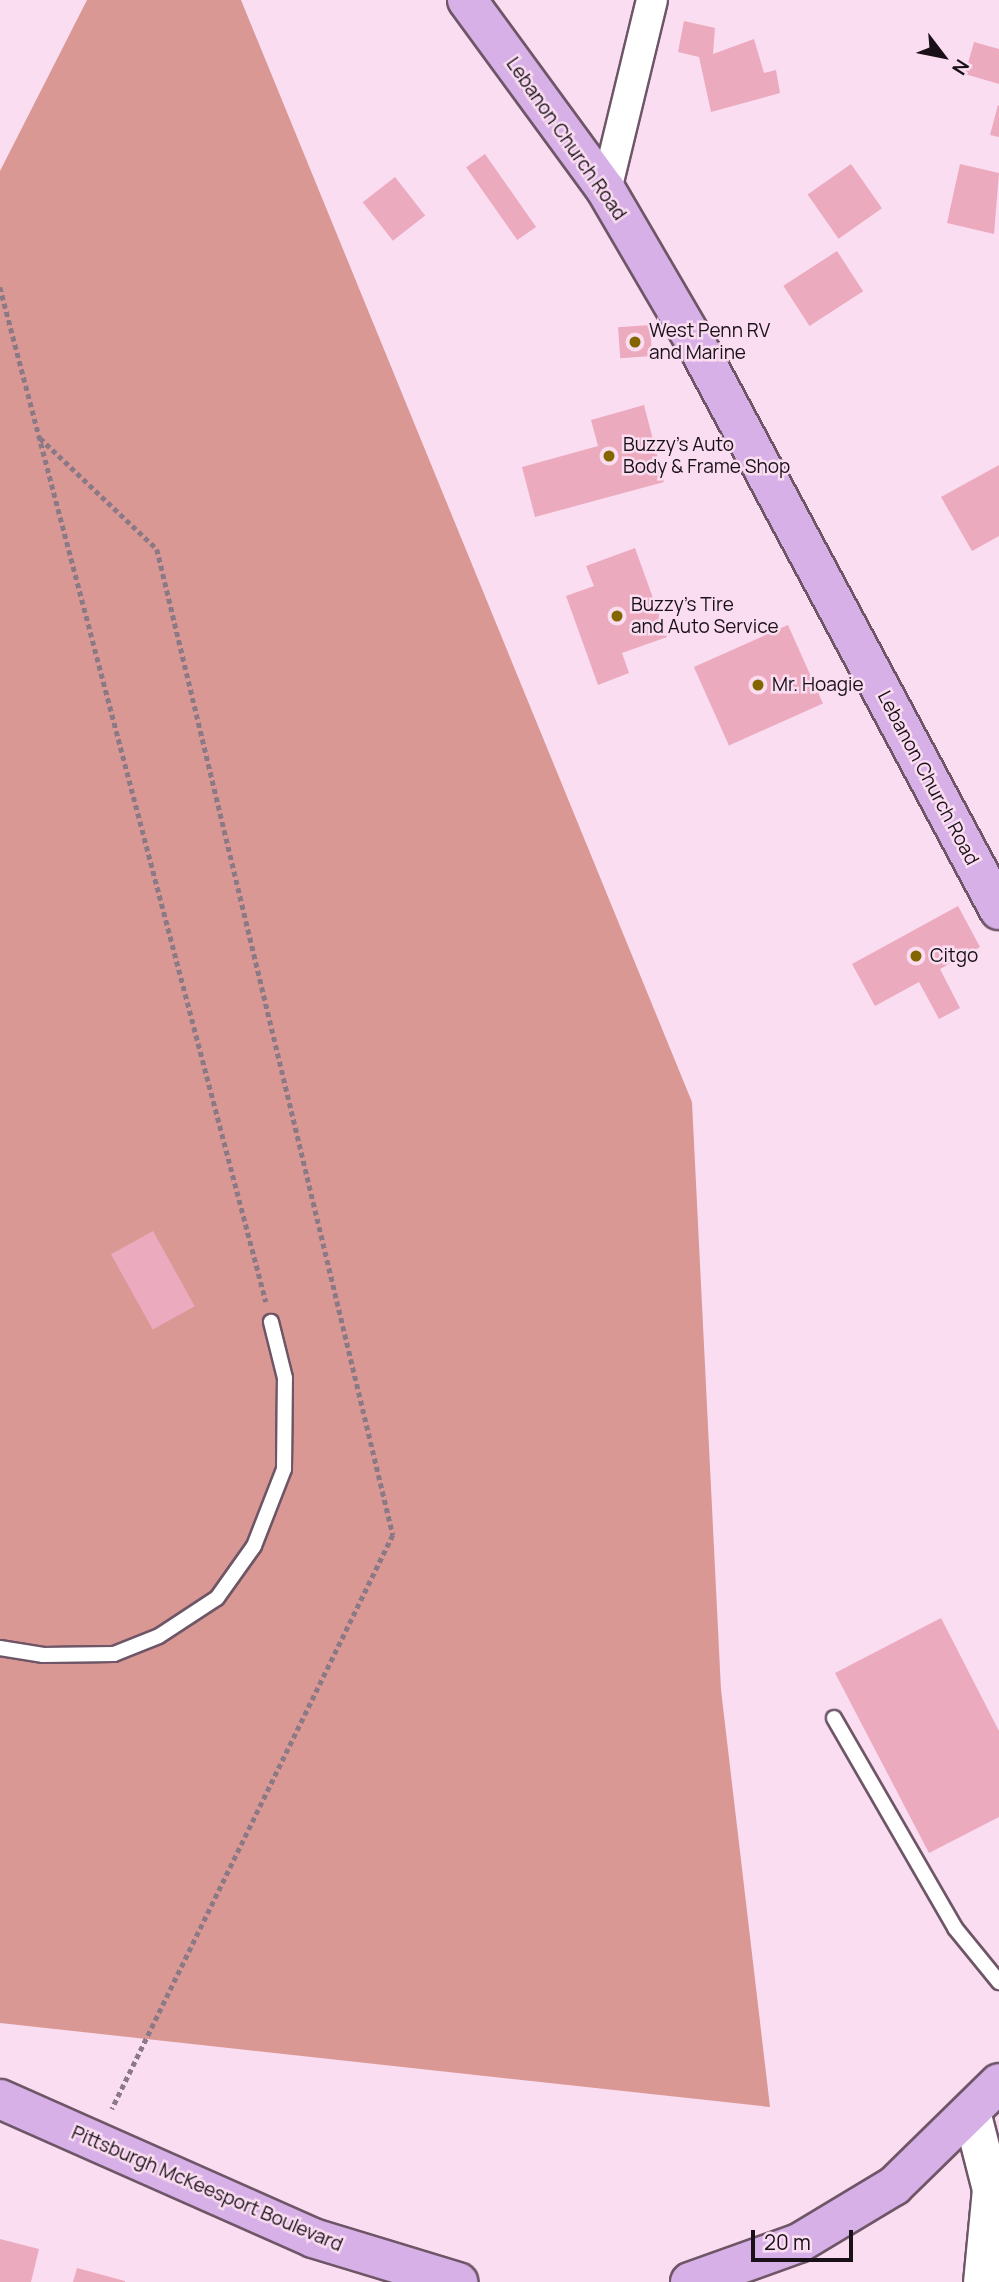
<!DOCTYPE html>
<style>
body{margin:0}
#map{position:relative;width:999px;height:2282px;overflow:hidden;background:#faddf1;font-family:Manrope,sans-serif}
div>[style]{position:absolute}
.forest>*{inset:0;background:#da9895}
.building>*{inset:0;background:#ecaabe;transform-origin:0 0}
.path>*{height:4.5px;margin-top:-2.25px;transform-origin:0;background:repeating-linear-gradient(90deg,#8c7986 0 5px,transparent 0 8.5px)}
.roads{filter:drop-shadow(2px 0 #6e5667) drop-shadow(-2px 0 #6e5667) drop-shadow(0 2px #6e5667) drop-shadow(0 -2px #6e5667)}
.service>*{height:14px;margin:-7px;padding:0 7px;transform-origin:7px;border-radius:7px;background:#fff}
.minor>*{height:30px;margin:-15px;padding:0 15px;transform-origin:15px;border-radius:15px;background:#fff}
.tertiary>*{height:37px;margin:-18.5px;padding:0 18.5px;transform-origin:18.5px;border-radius:18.5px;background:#fff}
.primary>*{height:38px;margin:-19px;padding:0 19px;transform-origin:19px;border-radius:19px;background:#d6b0e6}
.dots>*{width:19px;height:19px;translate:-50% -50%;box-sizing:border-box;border:4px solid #faddf1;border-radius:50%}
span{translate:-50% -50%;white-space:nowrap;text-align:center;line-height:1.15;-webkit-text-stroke:5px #faddf1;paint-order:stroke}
.street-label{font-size:19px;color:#1a1118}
.poi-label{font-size:19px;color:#1a1118}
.left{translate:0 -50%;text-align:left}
.north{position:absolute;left:908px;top:21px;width:70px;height:70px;-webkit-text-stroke:5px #faddf1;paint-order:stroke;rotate:122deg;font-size:19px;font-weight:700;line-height:28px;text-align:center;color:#1a1118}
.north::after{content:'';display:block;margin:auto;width:24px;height:32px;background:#1a1118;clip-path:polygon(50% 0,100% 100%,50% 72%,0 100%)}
.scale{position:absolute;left:751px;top:2230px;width:102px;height:32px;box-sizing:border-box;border:4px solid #1a1118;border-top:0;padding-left:9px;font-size:21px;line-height:24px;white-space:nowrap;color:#1a1118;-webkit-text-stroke:5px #faddf1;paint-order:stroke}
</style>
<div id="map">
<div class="forest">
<div style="clip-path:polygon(87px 0,241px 0,692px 1102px,721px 1690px,770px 2107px,0 2023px,0 171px)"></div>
</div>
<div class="building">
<div style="clip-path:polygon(684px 21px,715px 28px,713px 54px,754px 39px,764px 73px,776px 70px,780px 93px,711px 112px,699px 57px,678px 52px)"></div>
<div style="clip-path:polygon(974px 42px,999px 49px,999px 84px,965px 74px)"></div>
<div style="clip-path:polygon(998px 105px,999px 106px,999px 137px,990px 135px)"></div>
<div style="left:485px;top:154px;width:89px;height:23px;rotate:55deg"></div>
<div style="left:851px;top:164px;width:54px;height:53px;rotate:55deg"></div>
<div style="clip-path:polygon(960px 164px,999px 173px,994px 234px,947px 223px)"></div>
<div style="left:395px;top:177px;width:49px;height:41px;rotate:52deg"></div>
<div style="left:837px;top:251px;width:48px;height:64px;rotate:57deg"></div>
<div style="left:650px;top:325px;width:31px;height:32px;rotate:86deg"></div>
<div style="clip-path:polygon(644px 405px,664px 482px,535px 517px,522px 467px,598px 446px,591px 420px)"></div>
<div style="clip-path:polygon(999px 465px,999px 536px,972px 551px,941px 497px)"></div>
<div style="clip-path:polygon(635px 548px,667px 637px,622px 653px,629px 673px,598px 685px,566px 596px,594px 586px,586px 566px)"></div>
<div style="left:788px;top:625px;width:86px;height:103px;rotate:66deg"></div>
<div style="clip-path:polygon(958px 906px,980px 947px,940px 969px,960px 1008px,939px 1019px,919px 982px,875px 1006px,852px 964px)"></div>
<div style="left:153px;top:1231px;width:86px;height:48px;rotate:61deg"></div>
<div style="clip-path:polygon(941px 1618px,999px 1731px,999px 1817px,929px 1853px,835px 1673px)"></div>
<div style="clip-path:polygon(0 2239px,39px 2249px,31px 2282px,0 2282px)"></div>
<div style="clip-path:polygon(77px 2268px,125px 2281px,125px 2282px,73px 2282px)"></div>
</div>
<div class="path">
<div style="left:0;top:287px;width:1049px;rotate:75.31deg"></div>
<div style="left:40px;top:438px;width:161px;rotate:43.5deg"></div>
<div style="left:157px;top:549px;width:1014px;rotate:76.54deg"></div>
<div style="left:393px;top:1535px;width:639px;rotate:116.08deg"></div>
</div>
<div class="roads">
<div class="service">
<div style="left:0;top:1648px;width:44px;rotate:9.2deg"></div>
<div style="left:43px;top:1655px;width:71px;rotate:-0.8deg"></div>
<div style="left:114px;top:1654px;width:48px;rotate:-21.8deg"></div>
<div style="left:159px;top:1636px;width:69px;rotate:-33.2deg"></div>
<div style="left:217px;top:1598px;width:64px;rotate:-54.6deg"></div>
<div style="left:254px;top:1546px;width:83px;rotate:-68.7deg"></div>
<div style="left:284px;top:1469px;width:91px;rotate:-89.4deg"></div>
<div style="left:285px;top:1378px;width:58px;rotate:-104deg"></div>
<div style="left:834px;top:1718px;width:242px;rotate:60deg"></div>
<div style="left:955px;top:1928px;width:70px;rotate:50.8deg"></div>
</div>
<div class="minor">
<div style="left:606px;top:190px;width:195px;rotate:-76.4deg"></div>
</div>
<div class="tertiary">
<div style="left:972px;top:2115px;width:76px;rotate:75.6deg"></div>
<div style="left:991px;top:2189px;width:93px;rotate:95.5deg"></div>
</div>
<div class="primary">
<div style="left:467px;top:0;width:235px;rotate:53.8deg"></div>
<div style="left:606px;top:190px;width:186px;rotate:59.7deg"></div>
<div style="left:700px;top:351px;width:634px;rotate:61.86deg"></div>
<div style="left:0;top:2099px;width:342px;rotate:23.9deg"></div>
<div style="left:313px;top:2238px;width:152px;rotate:16.9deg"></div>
<div style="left:690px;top:2282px;width:116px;rotate:-19.7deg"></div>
<div style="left:799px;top:2243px;width:111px;rotate:-31deg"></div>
<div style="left:894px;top:2186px;width:147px;rotate:-44.4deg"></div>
</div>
</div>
<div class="dots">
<div style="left:635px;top:342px;background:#836600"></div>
<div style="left:609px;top:456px;background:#836600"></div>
<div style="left:617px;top:616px;background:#836600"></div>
<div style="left:758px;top:685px;background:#836600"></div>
<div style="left:916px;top:956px;background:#836600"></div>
</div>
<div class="street-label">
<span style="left:566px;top:139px;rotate:55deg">Lebanon Church Road</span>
<span style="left:928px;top:778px;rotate:62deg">Lebanon Church Road</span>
<span style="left:207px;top:2189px;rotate:23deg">Pittsburgh McKeesport Boulevard</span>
</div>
<div class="poi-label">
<span class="left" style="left:649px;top:342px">West Penn RV<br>and Marine</span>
<span class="left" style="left:623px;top:456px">Buzzy's Auto<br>Body &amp; Frame Shop</span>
<span class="left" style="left:631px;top:616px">Buzzy's Tire<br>and Auto Service</span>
<span class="left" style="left:772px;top:685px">Mr. Hoagie</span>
<span class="left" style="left:930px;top:956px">Citgo</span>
</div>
<div class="north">N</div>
<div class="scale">20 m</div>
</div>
